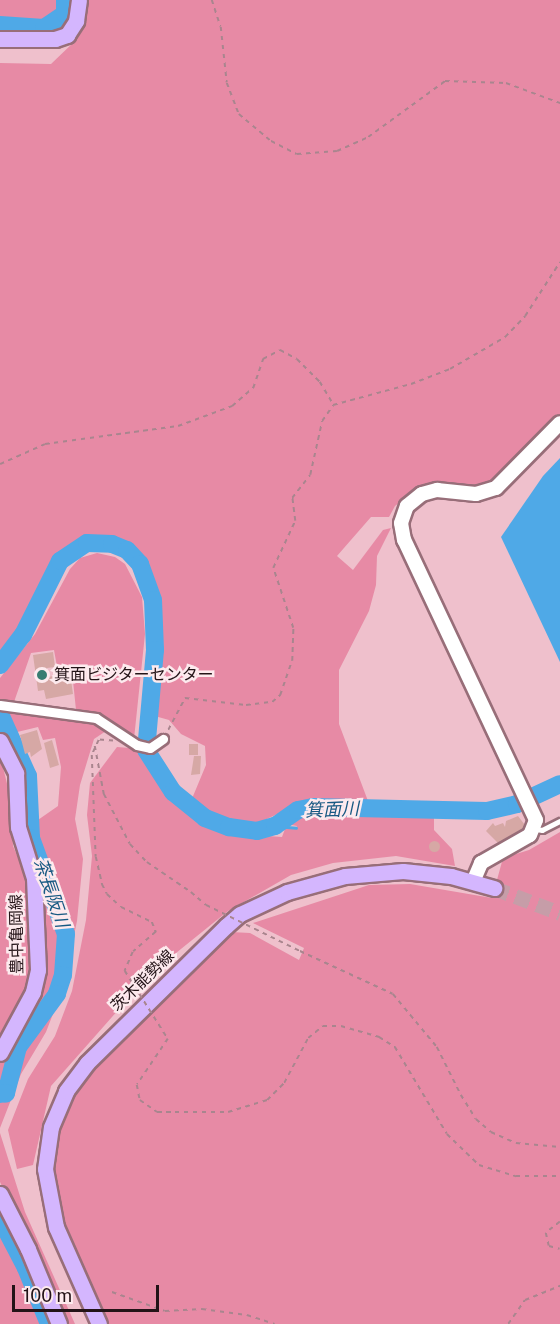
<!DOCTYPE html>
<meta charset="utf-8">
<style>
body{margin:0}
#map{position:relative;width:560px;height:1324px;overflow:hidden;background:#efc0cc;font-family:"Public Sans","Noto Sans JP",sans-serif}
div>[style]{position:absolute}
.green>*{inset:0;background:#e78aa5}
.water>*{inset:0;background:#4fa9e7}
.stream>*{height:3px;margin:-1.5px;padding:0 1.5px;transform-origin:1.5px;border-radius:1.5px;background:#4fa9e7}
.river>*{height:18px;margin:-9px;padding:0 9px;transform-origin:9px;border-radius:9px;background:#4fa9e7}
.building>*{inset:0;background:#d6a8a5;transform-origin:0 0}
.round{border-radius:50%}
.primary-tunnel>*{height:15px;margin-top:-7.5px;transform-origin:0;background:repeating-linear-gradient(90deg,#c69da8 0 15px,transparent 0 23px)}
.path>*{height:1.5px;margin-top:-0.75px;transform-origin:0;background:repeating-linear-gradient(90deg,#a9858e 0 4.5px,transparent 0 9px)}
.roads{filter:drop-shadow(2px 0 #986e79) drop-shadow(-2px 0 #986e79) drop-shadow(0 2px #986e79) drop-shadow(0 -2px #986e79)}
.lane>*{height:4.5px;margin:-2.25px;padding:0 2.25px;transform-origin:2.25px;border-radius:2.25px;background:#fff}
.street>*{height:9px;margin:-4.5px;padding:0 4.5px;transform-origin:4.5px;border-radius:4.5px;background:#fff}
.secondary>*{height:14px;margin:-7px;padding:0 7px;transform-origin:7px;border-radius:7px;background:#fff}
.primary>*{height:15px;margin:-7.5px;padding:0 7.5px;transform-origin:7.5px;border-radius:7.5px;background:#d4b6fe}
.path-bridge>*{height:1.5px;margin-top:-0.75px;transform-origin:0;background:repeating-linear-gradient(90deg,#a9858e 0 4.5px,transparent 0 9px)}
.dots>*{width:16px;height:16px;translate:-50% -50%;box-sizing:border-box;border:3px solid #fdeaee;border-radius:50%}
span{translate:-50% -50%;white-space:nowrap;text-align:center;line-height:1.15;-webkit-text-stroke:5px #fdeaee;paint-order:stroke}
.poi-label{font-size:16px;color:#231317}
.left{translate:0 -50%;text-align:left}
.street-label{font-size:16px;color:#231317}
.water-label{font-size:18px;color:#185983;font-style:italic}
.scale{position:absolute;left:12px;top:1285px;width:147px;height:27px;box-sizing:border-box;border:3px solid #231317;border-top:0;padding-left:8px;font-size:18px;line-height:21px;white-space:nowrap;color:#231317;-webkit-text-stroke:4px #fdeaee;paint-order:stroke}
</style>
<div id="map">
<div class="green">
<div style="clip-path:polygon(0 0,59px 0,59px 10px,44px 23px,0 21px)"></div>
<div style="clip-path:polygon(83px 0,560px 0,560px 417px,535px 437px,501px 479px,483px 487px,433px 484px,414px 491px,395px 506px,389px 517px,371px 517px,337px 556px,353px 570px,383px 530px,391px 528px,377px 556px,376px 585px,369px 611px,339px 670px,339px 724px,368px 801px,301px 803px,256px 824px,210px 815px,191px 801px,206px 765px,205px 746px,181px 734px,169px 720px,144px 713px,151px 636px,149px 602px,139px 571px,117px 551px,94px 547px,71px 558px,27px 637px,0 671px,0 63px,51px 64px,75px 41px,83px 23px)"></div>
<div style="clip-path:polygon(97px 553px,115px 557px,125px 564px,142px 597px,145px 634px,134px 739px,107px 718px,76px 710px,72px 671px,58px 672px,54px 650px,31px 653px,14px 702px,0 703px,0 678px,35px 634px,70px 569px,80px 558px)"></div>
<div style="clip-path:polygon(0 708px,90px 722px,109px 729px,94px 739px,80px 785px,75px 819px,83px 859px,77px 921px,63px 988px,46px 1032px,21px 1074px,0 1128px,0 1063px,36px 999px,25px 829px,58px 806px,61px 767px,55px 738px,43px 740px,38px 727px,13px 733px,29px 766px,22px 772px,0 730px)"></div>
<div style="clip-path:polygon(117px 747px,142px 749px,153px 776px,177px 805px,227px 833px,282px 837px,285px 829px,296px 829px,297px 826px,286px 824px,311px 813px,434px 818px,434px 830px,452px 849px,455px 866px,396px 856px,333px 863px,291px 875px,228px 911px,150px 974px,51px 1086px,33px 1165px,17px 1169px,8px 1130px,28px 1079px,55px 1036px,72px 991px,86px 920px,92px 856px,87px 815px,90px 783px)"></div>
<div style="clip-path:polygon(0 755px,11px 800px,13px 846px,27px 878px,31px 970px,27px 989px,0 1036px)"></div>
<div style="clip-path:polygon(560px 832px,560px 1324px,108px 1324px,60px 1225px,53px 1169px,58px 1132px,74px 1095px,93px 1068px,231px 932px,250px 933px,299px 960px,304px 948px,253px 923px,369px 885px,410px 884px,492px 898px,503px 858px,529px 850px)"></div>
<div style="clip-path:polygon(0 1133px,25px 1212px,75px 1324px,69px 1324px,0 1182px)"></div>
<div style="clip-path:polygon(0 1205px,16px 1236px,51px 1324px,0 1324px)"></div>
</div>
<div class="water">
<div style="clip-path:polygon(560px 458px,560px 662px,501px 537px,543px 476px)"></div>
</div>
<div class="stream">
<div style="left:275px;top:826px;width:21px;rotate:5deg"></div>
</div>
<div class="river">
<div style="left:0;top:25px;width:44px;rotate:3.9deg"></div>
<div style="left:44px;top:28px;width:25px;rotate:-34deg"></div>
<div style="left:65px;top:14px;width:14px;rotate:-90deg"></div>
<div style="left:0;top:665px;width:38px;rotate:-53deg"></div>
<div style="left:23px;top:635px;width:83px;rotate:-63.4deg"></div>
<div style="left:60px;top:561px;width:32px;rotate:-34deg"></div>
<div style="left:87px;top:543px;width:25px;rotate:2deg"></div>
<div style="left:112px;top:544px;width:16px;rotate:22deg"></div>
<div style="left:127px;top:550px;width:19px;rotate:47deg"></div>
<div style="left:140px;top:564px;width:38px;rotate:70deg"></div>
<div style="left:153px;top:600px;width:50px;rotate:87.7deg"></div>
<div style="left:155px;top:650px;width:100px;rotate:95.1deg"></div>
<div style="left:146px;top:750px;width:50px;rotate:57.3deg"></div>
<div style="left:173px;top:792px;width:41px;rotate:39.1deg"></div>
<div style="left:205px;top:818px;width:26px;rotate:21deg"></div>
<div style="left:229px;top:827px;width:28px;rotate:8deg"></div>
<div style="left:257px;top:831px;width:19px;rotate:-16deg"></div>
<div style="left:275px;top:826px;width:28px;rotate:-35deg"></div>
<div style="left:298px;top:810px;width:15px;rotate:-11deg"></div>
<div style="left:313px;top:807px;width:174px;rotate:1.3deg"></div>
<div style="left:487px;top:811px;width:31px;rotate:-13deg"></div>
<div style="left:517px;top:804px;width:47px;rotate:-24.9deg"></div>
<div style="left:0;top:714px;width:68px;rotate:65.7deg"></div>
<div style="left:28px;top:776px;width:62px;rotate:87.2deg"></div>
<div style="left:31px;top:838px;width:102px;rotate:70deg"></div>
<div style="left:66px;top:934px;width:41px;rotate:94.2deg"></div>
<div style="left:63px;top:975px;width:20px;rotate:108deg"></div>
<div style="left:57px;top:994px;width:66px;rotate:126.3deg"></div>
<div style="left:18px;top:1047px;width:48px;rotate:104.6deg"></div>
<div style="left:6px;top:1093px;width:6px;rotate:171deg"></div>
<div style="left:0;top:1218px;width:56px;rotate:62.5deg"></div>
<div style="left:26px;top:1268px;width:61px;rotate:67.7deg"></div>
</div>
<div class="building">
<div style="clip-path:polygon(53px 652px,55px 667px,47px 668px,48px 677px,70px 673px,73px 694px,46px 699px,44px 690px,38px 691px,33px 655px)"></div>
<div style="clip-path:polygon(37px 730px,42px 749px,31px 757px,30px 752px,25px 754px,20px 735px)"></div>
<div style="clip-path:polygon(52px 740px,59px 765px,50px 768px,44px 743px)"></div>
<div style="left:189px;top:744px;width:9px;height:11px"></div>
<div style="clip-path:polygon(194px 756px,201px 756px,200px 774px,191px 775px)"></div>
<div style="clip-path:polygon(518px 816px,528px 829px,498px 843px,486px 831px,493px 823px,495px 826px,503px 823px,505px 827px,506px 821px)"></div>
<div class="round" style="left:428.5px;top:840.5px;width:11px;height:11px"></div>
</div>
<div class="primary-tunnel">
<div style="left:494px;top:888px;width:71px;rotate:20.7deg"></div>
</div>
<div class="path">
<div style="left:212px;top:0;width:28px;rotate:72deg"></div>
<div style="left:221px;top:27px;width:56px;rotate:83.9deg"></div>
<div style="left:227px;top:83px;width:33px;rotate:69deg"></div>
<div style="left:239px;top:114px;width:42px;rotate:40.2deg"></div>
<div style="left:271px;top:141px;width:29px;rotate:27deg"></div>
<div style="left:297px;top:154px;width:40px;rotate:-4.3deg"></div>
<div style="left:337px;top:151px;width:34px;rotate:-24deg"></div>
<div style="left:368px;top:137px;width:95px;rotate:-36deg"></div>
<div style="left:445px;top:81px;width:61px;rotate:1.9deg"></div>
<div style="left:506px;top:83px;width:58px;rotate:20.3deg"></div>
<div style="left:0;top:464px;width:49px;rotate:-24deg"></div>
<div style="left:45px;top:444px;width:134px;rotate:-7.7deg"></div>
<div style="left:178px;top:426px;width:58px;rotate:-20.3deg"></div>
<div style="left:232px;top:406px;width:28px;rotate:-41deg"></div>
<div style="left:253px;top:388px;width:31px;rotate:-71deg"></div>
<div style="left:263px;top:359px;width:19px;rotate:-28deg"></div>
<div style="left:280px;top:350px;width:19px;rotate:28deg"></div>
<div style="left:297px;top:359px;width:33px;rotate:45deg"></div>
<div style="left:320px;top:382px;width:26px;rotate:59deg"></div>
<div style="left:168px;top:730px;width:36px;rotate:-62deg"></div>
<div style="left:185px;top:698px;width:61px;rotate:6.5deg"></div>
<div style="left:246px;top:705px;width:26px;rotate:-7deg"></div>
<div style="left:272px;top:702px;width:11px;rotate:-41deg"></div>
<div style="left:280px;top:695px;width:36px;rotate:-71deg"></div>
<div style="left:292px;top:661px;width:33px;rotate:-88deg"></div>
<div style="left:293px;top:628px;width:63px;rotate:-108.4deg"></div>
<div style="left:273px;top:568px;width:52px;rotate:-64.9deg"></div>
<div style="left:295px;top:521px;width:23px;rotate:-97deg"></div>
<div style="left:292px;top:498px;width:29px;rotate:-52deg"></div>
<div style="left:310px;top:475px;width:55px;rotate:-77.5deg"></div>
<div style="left:322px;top:421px;width:19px;rotate:-55deg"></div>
<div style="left:333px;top:405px;width:81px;rotate:-15.1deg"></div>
<div style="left:411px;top:384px;width:42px;rotate:-21deg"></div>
<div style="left:450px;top:369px;width:64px;rotate:-30.2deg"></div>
<div style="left:505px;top:337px;width:29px;rotate:-46deg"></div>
<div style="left:525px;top:316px;width:64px;rotate:-57.1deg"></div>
<div style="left:113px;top:741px;width:14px;rotate:-176deg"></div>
<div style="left:99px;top:740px;width:17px;rotate:115deg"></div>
<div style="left:92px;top:755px;width:102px;rotate:87.8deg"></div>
<div style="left:96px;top:857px;width:28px;rotate:77deg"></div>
<div style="left:102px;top:884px;width:11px;rotate:63deg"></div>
<div style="left:107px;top:894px;width:19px;rotate:43deg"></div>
<div style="left:121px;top:907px;width:34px;rotate:26deg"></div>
<div style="left:152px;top:922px;width:11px;rotate:68deg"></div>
<div style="left:156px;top:932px;width:30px;rotate:139deg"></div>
<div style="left:133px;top:952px;width:21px;rotate:113deg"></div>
<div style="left:95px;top:746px;width:49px;rotate:79.4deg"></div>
<div style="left:104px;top:794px;width:56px;rotate:62.5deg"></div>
<div style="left:130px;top:844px;width:25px;rotate:47deg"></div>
<div style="left:147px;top:862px;width:53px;rotate:34.3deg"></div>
<div style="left:300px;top:951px;width:102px;rotate:24.8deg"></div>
<div style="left:393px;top:994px;width:69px;rotate:50.3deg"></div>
<div style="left:437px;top:1047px;width:54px;rotate:63.4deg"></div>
<div style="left:461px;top:1095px;width:28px;rotate:58deg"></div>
<div style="left:476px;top:1119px;width:20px;rotate:41deg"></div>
<div style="left:491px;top:1132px;width:27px;rotate:24deg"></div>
<div style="left:516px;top:1143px;width:44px;rotate:5.2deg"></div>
<div style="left:168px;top:1039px;width:55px;rotate:124deg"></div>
<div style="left:137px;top:1085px;width:15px;rotate:79deg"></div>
<div style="left:140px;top:1100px;width:21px;rotate:35deg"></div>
<div style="left:157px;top:1112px;width:71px"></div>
<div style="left:228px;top:1112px;width:41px;rotate:-17.1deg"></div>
<div style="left:267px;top:1100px;width:24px;rotate:-45deg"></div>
<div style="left:284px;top:1083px;width:51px;rotate:-61.9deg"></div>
<div style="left:308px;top:1038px;width:19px;rotate:-39deg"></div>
<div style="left:323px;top:1026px;width:18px"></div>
<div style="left:341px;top:1026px;width:40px;rotate:16deg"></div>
<div style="left:379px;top:1037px;width:19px;rotate:32deg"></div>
<div style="left:395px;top:1047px;width:101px;rotate:59.1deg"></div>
<div style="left:447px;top:1134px;width:45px;rotate:44.1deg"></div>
<div style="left:479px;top:1165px;width:39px;rotate:17deg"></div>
<div style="left:516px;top:1176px;width:44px"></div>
<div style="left:560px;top:1222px;width:18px;rotate:142deg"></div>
<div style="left:546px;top:1233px;width:13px;rotate:77deg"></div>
<div style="left:549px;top:1246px;width:11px;rotate:15deg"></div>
<div style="left:112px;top:1292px;width:56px;rotate:19.7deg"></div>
<div style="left:165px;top:1311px;width:37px;rotate:-3deg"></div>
<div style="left:202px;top:1309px;width:45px;rotate:7.6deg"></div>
<div style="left:247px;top:1315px;width:29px;rotate:18deg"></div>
<div style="left:508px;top:1324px;width:29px;rotate:-55deg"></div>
<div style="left:525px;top:1300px;width:38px;rotate:-22deg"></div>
</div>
<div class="roads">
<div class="lane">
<div style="left:536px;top:829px;width:6px;rotate:9deg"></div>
<div style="left:542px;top:830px;width:20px;rotate:-27deg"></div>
</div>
<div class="street">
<div style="left:0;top:705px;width:97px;rotate:7.7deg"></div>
<div style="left:96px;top:718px;width:49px;rotate:33.4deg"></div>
<div style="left:137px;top:745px;width:13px;rotate:13deg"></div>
<div style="left:150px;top:748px;width:16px;rotate:-35deg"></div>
</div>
<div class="secondary">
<div style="left:473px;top:882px;width:21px;rotate:-67deg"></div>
<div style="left:481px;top:863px;width:56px;rotate:-29.7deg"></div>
<div style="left:530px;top:835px;width:16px;rotate:-68deg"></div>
<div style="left:536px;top:820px;width:310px;rotate:-115.2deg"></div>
<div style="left:404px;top:540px;width:17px;rotate:-100deg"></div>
<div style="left:401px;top:523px;width:18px;rotate:-71deg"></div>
<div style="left:407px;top:506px;width:19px;rotate:-39deg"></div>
<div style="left:422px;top:494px;width:16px;rotate:-15deg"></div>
<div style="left:437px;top:490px;width:39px;rotate:6deg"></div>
<div style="left:476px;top:494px;width:21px;rotate:-17deg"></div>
<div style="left:496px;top:488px;width:91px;rotate:-45.4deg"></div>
</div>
<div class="primary">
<div style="left:0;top:39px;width:55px"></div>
<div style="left:55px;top:39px;width:13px;rotate:-18deg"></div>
<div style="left:67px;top:35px;width:17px;rotate:-57deg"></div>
<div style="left:76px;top:21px;width:21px;rotate:-82deg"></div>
<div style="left:0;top:741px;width:36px;rotate:63deg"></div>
<div style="left:16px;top:773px;width:54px;rotate:87.9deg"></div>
<div style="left:18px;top:827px;width:53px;rotate:72.6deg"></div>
<div style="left:34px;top:878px;width:92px;rotate:87.5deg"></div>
<div style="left:38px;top:970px;width:23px;rotate:103deg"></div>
<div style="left:33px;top:992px;width:69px;rotate:118.4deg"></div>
<div style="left:0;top:1194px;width:62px;rotate:63deg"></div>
<div style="left:28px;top:1249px;width:81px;rotate:67.5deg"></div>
<div style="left:99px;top:1324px;width:106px;rotate:-113.9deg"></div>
<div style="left:56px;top:1227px;width:59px;rotate:-100.7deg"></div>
<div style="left:45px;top:1169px;width:42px;rotate:-81.9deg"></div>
<div style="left:51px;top:1127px;width:39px;rotate:-67deg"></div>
<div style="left:66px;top:1091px;width:35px;rotate:-53deg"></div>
<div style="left:87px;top:1063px;width:195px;rotate:-44.6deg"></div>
<div style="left:226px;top:926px;width:18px;rotate:-41deg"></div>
<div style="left:240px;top:914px;width:52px;rotate:-25.1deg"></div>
<div style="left:287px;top:892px;width:60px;rotate:-15.4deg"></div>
<div style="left:345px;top:876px;width:58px;rotate:-4.9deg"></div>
<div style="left:403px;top:871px;width:48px;rotate:5.9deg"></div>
<div style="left:451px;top:876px;width:45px;rotate:15.6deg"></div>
</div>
</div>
<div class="path-bridge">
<div style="left:191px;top:892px;width:20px;rotate:41deg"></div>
<div style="left:206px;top:905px;width:105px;rotate:26.1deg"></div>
<div style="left:125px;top:971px;width:80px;rotate:57.7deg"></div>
</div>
<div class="dots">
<div style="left:42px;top:675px;background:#387d72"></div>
</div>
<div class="poi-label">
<span class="left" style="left:54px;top:675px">箕面ビジターセンター</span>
</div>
<div class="street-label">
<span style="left:17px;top:934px;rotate:-91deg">豊中亀岡線</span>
<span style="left:143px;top:981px;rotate:-44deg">茨木能勢線</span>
</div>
<div class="water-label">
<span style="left:332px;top:810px;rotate:-2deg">箕面川</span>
<span style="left:51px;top:893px;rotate:71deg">茶長阪川</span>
</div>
<div class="scale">100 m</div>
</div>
